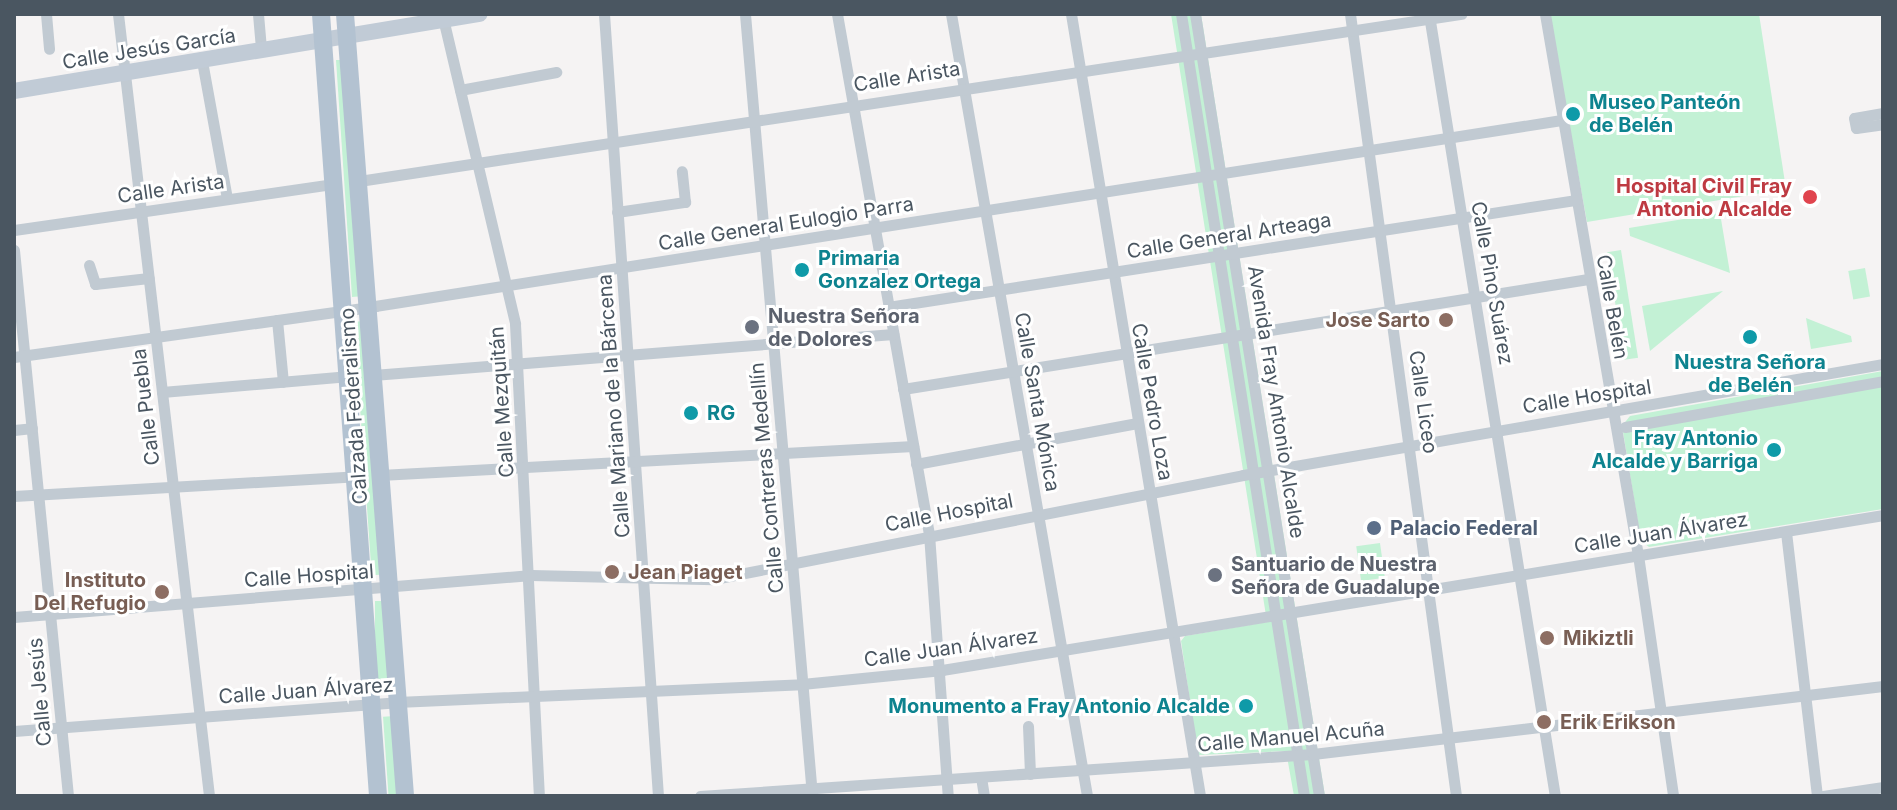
<!DOCTYPE html>
<meta charset="utf-8">
<style>
body{margin:0}
#map{position:relative;width:1897px;height:810px;overflow:hidden;background:#f5f3f3;font-family:Inter,sans-serif}
div>[style]{position:absolute}
.green>*{inset:0;background:#c3f1d5;transform-origin:0 0}
.street>*{height:11px;margin:-5.5px;padding:0 5.5px;transform-origin:5.5px;border-radius:5.5px;background:#c1cad2}
.secondary>*{height:16px;margin:-8px;padding:0 8px;transform-origin:8px;border-radius:8px;background:#c1cbd6}
.primary>*{height:18px;margin:-9px;padding:0 9px;transform-origin:9px;border-radius:9px;background:#b3c2d1}
.dots>*{width:22px;height:22px;translate:-50% -50%;box-sizing:border-box;border:4px solid #fff;border-radius:50%}
span{translate:-50% -50%;white-space:nowrap;text-align:center;line-height:1.15;-webkit-text-stroke:6px #fff;paint-order:stroke}
.street-label{font-size:20px;color:#4a5661}
.culture-label{font-size:20px;color:#0d838f;font-weight:700}
.left{translate:0 -50%;text-align:left}
.right{translate:-100% -50%;text-align:right}
.health-label{font-size:20px;color:#be3a42;font-weight:700}
.worship-label{font-size:20px;color:#5b616d;font-weight:700}
.education-label{font-size:20px;color:#785e54;font-weight:700}
.service-label{font-size:20px;color:#4e5e75;font-weight:700}
.frame{position:absolute;inset:0;border:16px solid #4a5661;pointer-events:none}
</style>
<div id="map">
<div class="green">
<div style="clip-path:polygon(1171px 14px,1201px 14px,1325px 796px,1294px 796px,1286px 751px,1198px 755px,1181px 641px,1185px 636px,1267px 622px)"></div>
<div style="clip-path:polygon(1549px 14px,1759px 14px,1786px 189px,1587px 222px)"></div>
<div style="clip-path:polygon(336px 60px,341px 60px,364px 296px,352px 297px)"></div>
<div style="clip-path:polygon(1720px 213px,1730px 273px,1630px 236px,1629px 228px)"></div>
<div style="left:1621px;top:250px;width:109px;height:14px;rotate:81deg"></div>
<div style="left:1865px;top:268px;width:29px;height:17px;rotate:80deg"></div>
<div style="clip-path:polygon(1723px 291px,1650px 351px,1642px 306px)"></div>
<div style="clip-path:polygon(1806px 318px,1851px 336px,1852px 342px,1811px 349px)"></div>
<div style="left:366px;top:321px;width:254px;height:12px;rotate:86deg"></div>
<div style="clip-path:polygon(1883px 371px,1883px 509px,1649px 547px,1641px 541px,1622px 426px,1630px 416px)"></div>
<div style="left:1380px;top:543px;width:35px;height:24px;rotate:82deg"></div>
<div style="left:375px;top:601px;width:12px;height:90px"></div>
<div style="left:395px;top:716px;width:80px;height:12px;rotate:86deg"></div>
</div>
<div class="street">
<div style="left:46px;top:14px;width:35px;rotate:85deg"></div>
<div style="left:118px;top:14px;width:787px;rotate:83.36deg"></div>
<div style="left:258px;top:14px;width:37px;rotate:85deg"></div>
<div style="left:442px;top:14px;width:318px;rotate:76.7deg"></div>
<div style="left:515px;top:324px;width:473px;rotate:87.1deg"></div>
<div style="left:604px;top:14px;width:784px;rotate:86.05deg"></div>
<div style="left:745px;top:14px;width:784px;rotate:85.1deg"></div>
<div style="left:837px;top:14px;width:528px;rotate:79.97deg"></div>
<div style="left:929px;top:534px;width:263px;rotate:85.9deg"></div>
<div style="left:951px;top:14px;width:794px;rotate:80.13deg"></div>
<div style="left:1071px;top:14px;width:793px;rotate:80.63deg"></div>
<div style="left:1181px;top:14px;width:792px;rotate:81.06deg"></div>
<div style="left:1195px;top:14px;width:792px;rotate:80.99deg"></div>
<div style="left:1350px;top:14px;width:789px;rotate:82.28deg"></div>
<div style="left:1545px;top:14px;width:549px;rotate:80.25deg"></div>
<div style="left:1638px;top:555px;width:244px;rotate:81.7deg"></div>
<div style="left:1429px;top:15px;width:791px;rotate:80.84deg"></div>
<div style="left:202px;top:61px;width:140px;rotate:79.7deg"></div>
<div style="left:460px;top:90px;width:98px;rotate:-10.6deg"></div>
<div style="left:1883px;top:113px;width:29px;rotate:170deg"></div>
<div style="left:1854px;top:118px;width:10px;rotate:79deg"></div>
<div style="left:1856px;top:128px;width:27px;rotate:-8deg"></div>
<div style="left:359px;top:181px;width:1115px;rotate:-8.62deg"></div>
<div style="left:617px;top:212px;width:69px;rotate:-8.4deg"></div>
<div style="left:685px;top:202px;width:31px;rotate:-96deg"></div>
<div style="left:14px;top:230px;width:323px;rotate:-8.2deg"></div>
<div style="left:14px;top:250px;width:549px;rotate:84.35deg"></div>
<div style="left:89px;top:265px;width:20px;rotate:72deg"></div>
<div style="left:95px;top:284px;width:54px;rotate:-6.3deg"></div>
<div style="left:888px;top:307px;width:695px;rotate:-8.85deg"></div>
<div style="left:277px;top:320px;width:62px;rotate:84.5deg"></div>
<div style="left:14px;top:357px;width:365px;rotate:-8deg"></div>
<div style="left:375px;top:306px;width:1201px;rotate:-8.91deg"></div>
<div style="left:373px;top:375px;width:522px;rotate:-4.51deg"></div>
<div style="left:903px;top:389px;width:694px;rotate:-9.12deg"></div>
<div style="left:162px;top:392px;width:188px;rotate:-4.9deg"></div>
<div style="left:1625px;top:427px;width:262px;rotate:-10.1deg"></div>
<div style="left:14px;top:430px;width:18px;rotate:-6deg"></div>
<div style="left:916px;top:464px;width:225px;rotate:-10.5deg"></div>
<div style="left:380px;top:475px;width:534px;rotate:-3.11deg"></div>
<div style="left:14px;top:496px;width:343px;rotate:-3.3deg"></div>
<div style="left:1786px;top:532px;width:266px;rotate:83.3deg"></div>
<div style="left:14px;top:617px;width:519px;rotate:-4.64deg"></div>
<div style="left:531px;top:575px;width:183px;rotate:1.3deg"></div>
<div style="left:714px;top:579px;width:539px;rotate:-11.12deg"></div>
<div style="left:1243px;top:475px;width:650px;rotate:-9.84deg"></div>
<div style="left:1028px;top:726px;width:48px;rotate:87.6deg"></div>
<div style="left:14px;top:731px;width:384px;rotate:-4.3deg"></div>
<div style="left:397px;top:702px;width:405px;rotate:-2.5deg"></div>
<div style="left:802px;top:684px;width:141px;rotate:-5.7deg"></div>
<div style="left:942px;top:670px;width:954px;rotate:-9.35deg"></div>
<div style="left:981px;top:777px;width:19px;rotate:81deg"></div>
<div style="left:700px;top:796px;width:614px;rotate:-3.92deg"></div>
<div style="left:1313px;top:754px;width:574px;rotate:-6.8deg"></div>
<div style="left:1823px;top:796px;width:61px;rotate:-8.5deg"></div>
</div>
<div class="secondary">
<div style="left:14px;top:91px;width:472px;rotate:-9.4deg"></div>
</div>
<div class="primary">
<div style="left:321px;top:14px;width:784px;rotate:85.83deg"></div>
<div style="left:345px;top:14px;width:784px;rotate:85.61deg"></div>
</div>
<div class="dots">
<div style="left:1573px;top:114px;background:#0f9aa8"></div>
<div style="left:1810px;top:197px;background:#e0444e"></div>
<div style="left:802px;top:270px;background:#0f9aa8"></div>
<div style="left:1446px;top:320px;background:#8d6e63"></div>
<div style="left:752px;top:327px;background:#6b7280"></div>
<div style="left:1750px;top:337px;background:#0f9aa8"></div>
<div style="left:691px;top:413px;background:#0f9aa8"></div>
<div style="left:1774px;top:450px;background:#0f9aa8"></div>
<div style="left:1374px;top:528px;background:#5c6f8a"></div>
<div style="left:612px;top:572px;background:#8d6e63"></div>
<div style="left:1215px;top:575px;background:#6b7280"></div>
<div style="left:162px;top:592px;background:#8d6e63"></div>
<div style="left:1547px;top:638px;background:#8d6e63"></div>
<div style="left:1246px;top:706px;background:#0f9aa8"></div>
<div style="left:1544px;top:722px;background:#8d6e63"></div>
</div>
<div class="street-label">
<span style="left:149px;top:49px;rotate:-9deg">Calle Jesús García</span>
<span style="left:907px;top:77px;rotate:-9deg">Calle Arista</span>
<span style="left:171px;top:189px;rotate:-8deg">Calle Arista</span>
<span style="left:786px;top:224px;rotate:-9deg">Calle General Eulogio Parra</span>
<span style="left:1229px;top:236px;rotate:-9deg">Calle General Arteaga</span>
<span style="left:1492px;top:283px;rotate:80deg">Calle Pino Suárez</span>
<span style="left:1612px;top:307px;rotate:80deg">Calle Belén</span>
<span style="left:1587px;top:397px;rotate:-9deg">Calle Hospital</span>
<span style="left:502px;top:402px;rotate:-94deg">Calle Mezquitán</span>
<span style="left:1037px;top:402px;rotate:80deg">Calle Santa Mónica</span>
<span style="left:1152px;top:402px;rotate:80deg">Calle Pedro Loza</span>
<span style="left:1276px;top:402px;rotate:81deg">Avenida Fray Antonio Alcalde</span>
<span style="left:1423px;top:402px;rotate:82deg">Calle Liceo</span>
<span style="left:354px;top:406px;rotate:-94deg">Calzada Federalismo</span>
<span style="left:614px;top:406px;rotate:-94deg">Calle Mariano de la Bárcena</span>
<span style="left:146px;top:407px;rotate:-97deg">Calle Puebla</span>
<span style="left:767px;top:478px;rotate:-95deg">Calle Contreras Medellín</span>
<span style="left:949px;top:513px;rotate:-11deg">Calle Hospital</span>
<span style="left:1661px;top:533px;rotate:-9deg">Calle Juan Álvarez</span>
<span style="left:309px;top:576px;rotate:-4deg">Calle Hospital</span>
<span style="left:951px;top:648px;rotate:-8deg">Calle Juan Álvarez</span>
<span style="left:306px;top:691px;rotate:-4deg">Calle Juan Álvarez</span>
<span style="left:40px;top:692px;rotate:-95deg">Calle Jesús</span>
<span style="left:1291px;top:737px;rotate:-5deg">Calle Manuel Acuña</span>
</div>
<div class="culture-label">
<span class="left" style="left:1589px;top:114px">Museo Panteón<br>de Belén</span>
<span class="left" style="left:818px;top:270px">Primaria<br>Gonzalez Ortega</span>
<span style="left:1750px;top:374px">Nuestra Señora<br>de Belén</span>
<span class="left" style="left:707px;top:413px">RG</span>
<span class="right" style="left:1758px;top:450px">Fray Antonio<br>Alcalde y Barriga</span>
<span class="right" style="left:1230px;top:706px">Monumento a Fray Antonio Alcalde</span>
</div>
<div class="health-label">
<span class="right" style="left:1792px;top:198px">Hospital Civil Fray<br>Antonio Alcalde</span>
</div>
<div class="worship-label">
<span class="left" style="left:768px;top:328px">Nuestra Señora<br>de Dolores</span>
<span class="left" style="left:1231px;top:576px">Santuario de Nuestra<br>Señora de Guadalupe</span>
</div>
<div class="education-label">
<span class="right" style="left:1430px;top:320px">Jose Sarto</span>
<span class="left" style="left:628px;top:572px">Jean Piaget</span>
<span class="right" style="left:146px;top:592px">Instituto<br>Del Refugio</span>
<span class="left" style="left:1563px;top:638px">Mikiztli</span>
<span class="left" style="left:1560px;top:722px">Erik Erikson</span>
</div>
<div class="service-label">
<span class="left" style="left:1390px;top:528px">Palacio Federal</span>
</div>
<div class="frame"></div>
</div>
